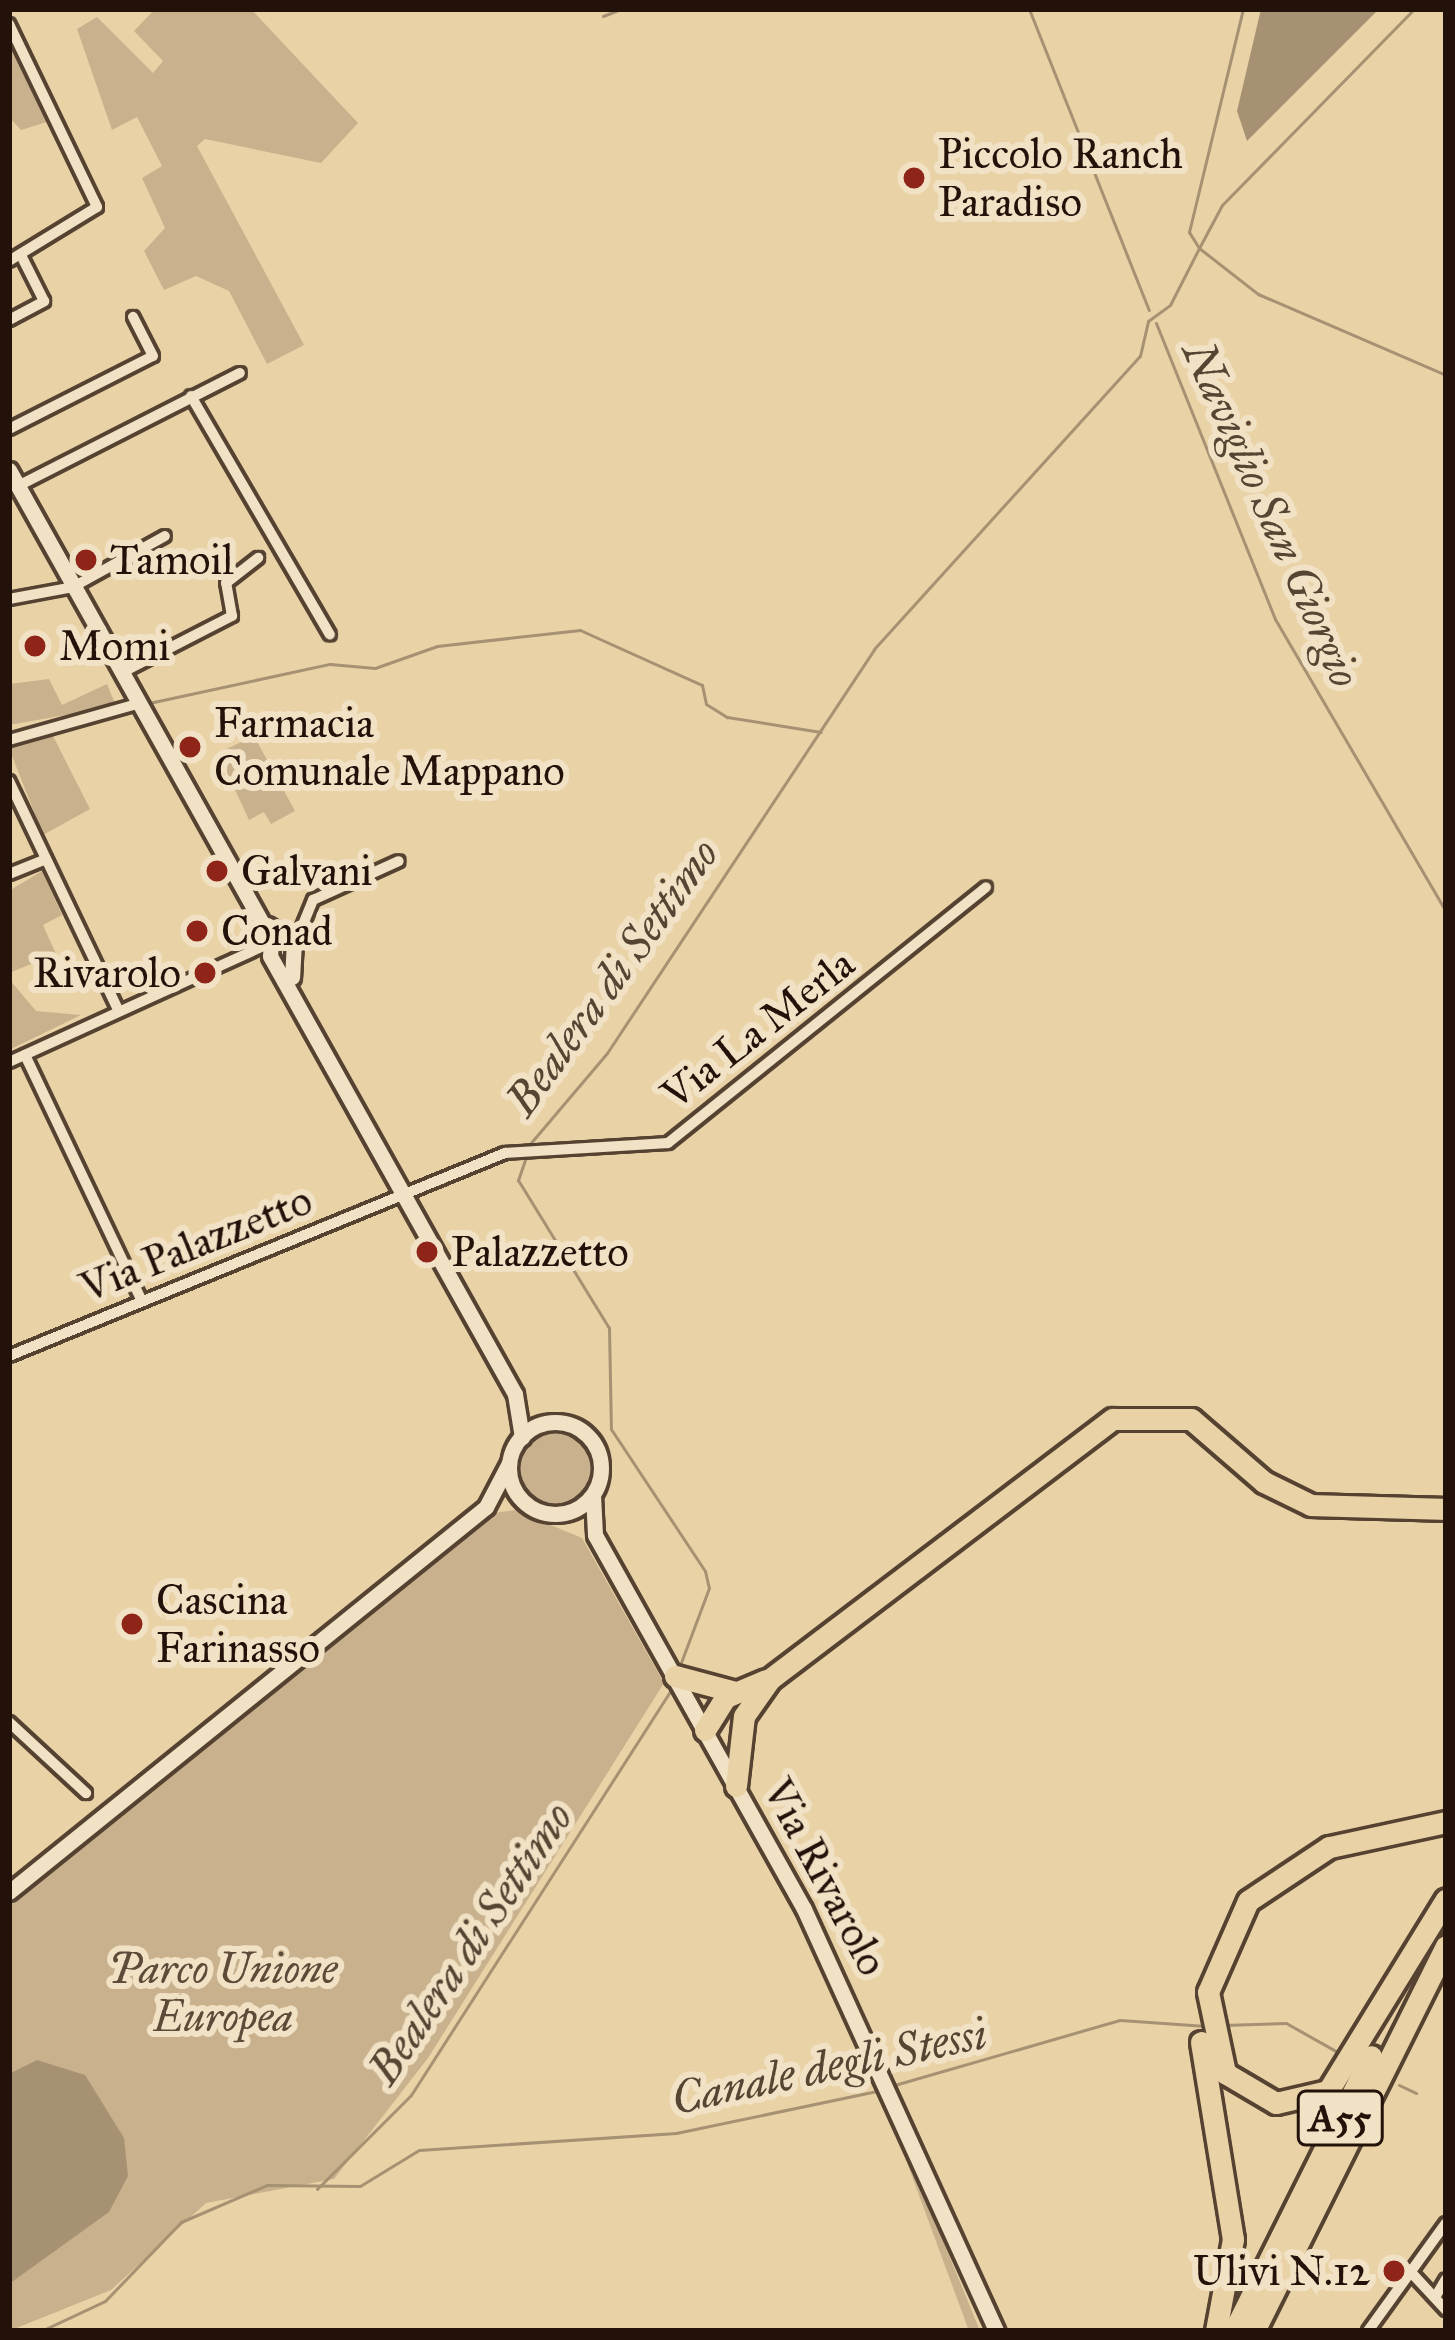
<!DOCTYPE html>
<style>
body{margin:0}
#map{position:relative;width:1455px;height:2340px;overflow:hidden;background:#ead2a7;font-family:"IM FELL Great Primer",serif}
div>[style]{position:absolute}
.green>*{inset:0;background:#c8b18c}
.round{border-radius:50%}
.water>*{inset:0;background:#a69172}
.stream>*{height:3px;margin:-1.5px;padding:0 1.5px;transform-origin:1.5px;border-radius:1.5px;background:#a69172}
.roads{filter:drop-shadow(3px 0 #554231) drop-shadow(-3px 0 #554231) drop-shadow(0 3px #554231) drop-shadow(0 -3px #554231)}
.street>*{height:10px;margin:-5px;padding:0 5px;transform-origin:5px;border-radius:5px;background:#f1e2c6}
.secondary>*{height:15px;margin:-7.5px;padding:0 7.5px;transform-origin:7.5px;border-radius:7.5px;background:#f1e2c6}
.secondary>.ring{margin:-7.5px;padding:0;box-sizing:content-box;background:none;border:15px solid #f1e2c6;border-radius:50%}
.highway>*{height:21px;margin:-10.5px;padding:0 10.5px;transform-origin:10.5px;border-radius:10.5px;background:#ead2a7}
.dots>*{width:33px;height:33px;translate:-50% -50%;box-sizing:border-box;border:6px solid #f1e2c6;border-radius:50%}
span{translate:-50% -50%;white-space:nowrap;text-align:center;line-height:1.15;-webkit-text-stroke:12px #f1e2c6;paint-order:stroke}
.shield-label span{padding:3px 9px;background:#f1e2c6;border:3px solid;border-radius:9px;-webkit-text-stroke-width:0}
.shield-label{font-size:39px;color:#23120a;font-weight:700}
.poi-label{font-size:42px;color:#23120a}
.left{translate:0 -50%;text-align:left}
.right{translate:-100% -50%;text-align:right}
.street-label{font-size:42px;color:#23120a}
.park-label{font-size:42px;color:#5d4a38;font-style:italic}
.water-label{font-size:45px;color:#574534;font-style:italic}
.frame{position:absolute;inset:0;border:12px solid #23120a;pointer-events:none}
</style>
<div id="map">
<div class="green">
<div style="clip-path:polygon(155px 9px,251px 9px,358px 123px,321px 163px,205px 139px,197px 146px,304px 345px,267px 364px,229px 291px,196px 276px,164px 290px,144px 251px,165px 228px,142px 178px,162px 166px,137px 117px,112px 130px,77px 29px,97px 17px,153px 73px,163px 61px,134px 31px)"></div>
<div style="clip-path:polygon(9px 33px,47px 122px,21px 130px,9px 117px)"></div>
<div style="clip-path:polygon(49px 679px,62px 705px,107px 684px,116px 706px,9px 725px,9px 684px)"></div>
<div style="clip-path:polygon(53px 736px,90px 809px,43px 835px,9px 748px)"></div>
<div style="clip-path:polygon(254px 736px,295px 811px,271px 824px,264px 812px,249px 820px,218px 753px)"></div>
<div style="clip-path:polygon(42px 871px,62px 915px,43px 925px,56px 954px,9px 973px,9px 891px)"></div>
<div style="clip-path:polygon(9px 979px,36px 1011px,81px 1015px,9px 1050px)"></div>
<div class="round" style="left:516px;top:1430px;width:78px;height:78px"></div>
<div style="clip-path:polygon(515px 1510px,582px 1538px,664px 1683px,428px 2058px,334px 2179px,206px 2203px,111px 2290px,9px 2331px,9px 1905px,493px 1513px)"></div>
<div style="clip-path:polygon(881px 2092px,886px 2101px,980px 2331px,969px 2331px)"></div>
</div>
<div class="water">
<div style="clip-path:polygon(1261px 9px,1379px 9px,1247px 141px,1237px 111px)"></div>
<div style="clip-path:polygon(37px 2060px,85px 2075px,124px 2138px,128px 2176px,109px 2212px,9px 2284px,9px 2074px)"></div>
</div>
<div class="stream">
<div style="left:1029px;top:9px;width:324px;rotate:68.3deg"></div>
<div style="left:1414px;top:9px;width:274px;rotate:134.4deg"></div>
<div style="left:1222px;top:205px;width:49px;rotate:118.1deg"></div>
<div style="left:1199px;top:248px;width:75px;rotate:37.9deg"></div>
<div style="left:1258px;top:294px;width:205px;rotate:23.3deg"></div>
<div style="left:603px;top:16px;width:19px;rotate:-21deg"></div>
<div style="left:1156px;top:323px;width:319px;rotate:68.1deg"></div>
<div style="left:1275px;top:619px;width:339px;rotate:59.7deg"></div>
<div style="left:149px;top:703px;width:185px;rotate:-12.2deg"></div>
<div style="left:330px;top:664px;width:45px;rotate:5.1deg"></div>
<div style="left:375px;top:668px;width:66px;rotate:-19.5deg"></div>
<div style="left:437px;top:646px;width:144px;rotate:-6.4deg"></div>
<div style="left:580px;top:630px;width:134px;rotate:24.3deg"></div>
<div style="left:702px;top:685px;width:19px;rotate:78deg"></div>
<div style="left:706px;top:704px;width:25px;rotate:32deg"></div>
<div style="left:727px;top:717px;width:95px;rotate:9.1deg"></div>
<div style="left:529px;top:1145px;width:121px;rotate:-49.7deg"></div>
<div style="left:607px;top:1053px;width:484px;rotate:-56.5deg"></div>
<div style="left:874px;top:649px;width:396px;rotate:-47.8deg"></div>
<div style="left:1140px;top:356px;width:36px;rotate:-77deg"></div>
<div style="left:1148px;top:321px;width:27px;rotate:-36deg"></div>
<div style="left:1170px;top:305px;width:64px;rotate:-63deg"></div>
<div style="left:1199px;top:248px;width:19px;rotate:-122deg"></div>
<div style="left:1189px;top:232px;width:229px;rotate:-76.4deg"></div>
<div style="left:527px;top:1154px;width:28px;rotate:109deg"></div>
<div style="left:518px;top:1180px;width:174px;rotate:58.4deg"></div>
<div style="left:609px;top:1328px;width:101px;rotate:88.9deg"></div>
<div style="left:611px;top:1429px;width:170px;rotate:56.5deg"></div>
<div style="left:705px;top:1571px;width:17px;rotate:77deg"></div>
<div style="left:709px;top:1588px;width:85px;rotate:110.6deg"></div>
<div style="left:1222px;top:2025px;width:64px;rotate:-1.8deg"></div>
<div style="left:1286px;top:2023px;width:63px;rotate:29.4deg"></div>
<div style="left:1399px;top:2085px;width:19px;rotate:25deg"></div>
<div style="left:891px;top:2086px;width:238px;rotate:-16.1deg"></div>
<div style="left:1120px;top:2020px;width:86px;rotate:4deg"></div>
<div style="left:317px;top:2189px;width:133px;rotate:-45deg"></div>
<div style="left:411px;top:2095px;width:483px;rotate:-57.3deg"></div>
<div style="left:41px;top:2331px;width:71px;rotate:-25.1deg"></div>
<div style="left:105px;top:2301px;width:110px;rotate:-46.1deg"></div>
<div style="left:181px;top:2222px;width:94px;rotate:-23.3deg"></div>
<div style="left:267px;top:2185px;width:93px;rotate:0.6deg"></div>
<div style="left:360px;top:2186px;width:69px;rotate:-31.4deg"></div>
<div style="left:419px;top:2150px;width:258px;rotate:-3.8deg"></div>
<div style="left:676px;top:2133px;width:210px;rotate:-11.8deg"></div>
</div>
<div class="roads">
<div class="street">
<div style="left:9px;top:24px;width:203px;rotate:64.3deg"></div>
<div style="left:97px;top:207px;width:103px;rotate:148.5deg"></div>
<div style="left:9px;top:320px;width:40px;rotate:-28deg"></div>
<div style="left:44px;top:301px;width:51px;rotate:-116.6deg"></div>
<div style="left:191px;top:396px;width:276px;rotate:59.8deg"></div>
<div style="left:9px;top:429px;width:161px;rotate:-26.9deg"></div>
<div style="left:153px;top:356px;width:44px;rotate:-117.1deg"></div>
<div style="left:18px;top:486px;width:249px;rotate:-27deg"></div>
<div style="left:9px;top:599px;width:65px;rotate:-10.6deg"></div>
<div style="left:73px;top:587px;width:105px;rotate:-29deg"></div>
<div style="left:121px;top:673px;width:125px;rotate:-27.2deg"></div>
<div style="left:232px;top:616px;width:34px;rotate:-100deg"></div>
<div style="left:226px;top:583px;width:41px;rotate:-38deg"></div>
<div style="left:9px;top:740px;width:133px;rotate:-15.7deg"></div>
<div style="left:9px;top:781px;width:254px;rotate:64.5deg"></div>
<div style="left:9px;top:874px;width:40px;rotate:-22deg"></div>
<div style="left:295px;top:944px;width:48px;rotate:-67.8deg"></div>
<div style="left:313px;top:900px;width:94px;rotate:-24.4deg"></div>
<div style="left:25px;top:1055px;width:272px;rotate:64.6deg"></div>
<div style="left:9px;top:1062px;width:285px;rotate:-24.5deg"></div>
<div style="left:9px;top:1356px;width:536px;rotate:-22.26deg"></div>
<div style="left:505px;top:1153px;width:163px;rotate:-3.5deg"></div>
<div style="left:668px;top:1143px;width:408px;rotate:-38.8deg"></div>
<div style="left:9px;top:1722px;width:105px;rotate:42.7deg"></div>
<div style="left:1408px;top:2269px;width:56px;rotate:47.2deg"></div>
<div style="left:1437px;top:2294px;width:17px;rotate:-59deg"></div>
<div style="left:1368px;top:2331px;width:133px;rotate:-54.2deg"></div>
</div>
<div class="secondary">
<div style="left:9px;top:470px;width:537px;rotate:60.81deg"></div>
<div style="left:267px;top:925px;width:31px;rotate:31deg"></div>
<div style="left:294px;top:941px;width:36px;rotate:93deg"></div>
<div style="left:271px;top:939px;width:17px;rotate:93deg"></div>
<div style="left:270px;top:956px;width:502px;rotate:60.78deg"></div>
<div style="left:515px;top:1394px;width:44px;rotate:80.8deg"></div>
<div class="ring" style="left:509px;top:1422px;width:77px;height:77px"></div>
<div style="left:593px;top:1495px;width:40px;rotate:87.1deg"></div>
<div style="left:595px;top:1535px;width:428px;rotate:60.8deg"></div>
<div style="left:804px;top:1909px;width:464px;rotate:65.5deg"></div>
<div style="left:9px;top:1892px;width:613px;rotate:-38.91deg"></div>
<div style="left:486px;top:1507px;width:50px;rotate:-62.4deg"></div>
</div>
<div class="highway">
<div style="left:675px;top:1676px;width:62px;rotate:14.9deg"></div>
<div style="left:705px;top:1730px;width:39px;rotate:-58deg"></div>
<div style="left:726px;top:1697px;width:43px;rotate:-23deg"></div>
<div style="left:736px;top:1786px;width:70px;rotate:-83.5deg"></div>
<div style="left:744px;top:1716px;width:45px;rotate:-54.9deg"></div>
<div style="left:770px;top:1679px;width:430px;rotate:-37.2deg"></div>
<div style="left:1113px;top:1419px;width:78px"></div>
<div style="left:1191px;top:1419px;width:96px;rotate:40.8deg"></div>
<div style="left:1264px;top:1482px;width:52px;rotate:26.1deg"></div>
<div style="left:1311px;top:1505px;width:135px;rotate:1.7deg"></div>
<div style="left:1446px;top:1822px;width:120px;rotate:167.9deg"></div>
<div style="left:1329px;top:1847px;width:97px;rotate:146.3deg"></div>
<div style="left:1248px;top:1901px;width:99px;rotate:113.7deg"></div>
<div style="left:1208px;top:1992px;width:83px;rotate:78.1deg"></div>
<div style="left:1225px;top:2073px;width:59px;rotate:30.5deg"></div>
<div style="left:1276px;top:2103px;width:53px;rotate:-13deg"></div>
<div style="left:1328px;top:2091px;width:225px;rotate:-58.4deg"></div>
<div style="left:1201px;top:2042px;width:200px;rotate:80.8deg"></div>
<div style="left:1233px;top:2239px;width:94px;rotate:100.5deg"></div>
<div style="left:1234px;top:2331px;width:307px;rotate:-63.5deg"></div>
<div style="left:1254px;top:2331px;width:430px;rotate:-63.5deg"></div>
</div>
</div>
<div class="dots">
<div style="left:914px;top:178px;background:#8f2418"></div>
<div style="left:86px;top:560px;background:#8f2418"></div>
<div style="left:35px;top:646px;background:#8f2418"></div>
<div style="left:190px;top:747px;background:#8f2418"></div>
<div style="left:217px;top:871px;background:#8f2418"></div>
<div style="left:197px;top:931px;background:#8f2418"></div>
<div style="left:205px;top:973px;background:#8f2418"></div>
<div style="left:427px;top:1252px;background:#8f2418"></div>
<div style="left:132px;top:1624px;background:#8f2418"></div>
<div style="left:1394px;top:2271px;background:#8f2418"></div>
</div>
<div class="shield-label">
<span style="left:1340px;top:2118px">A55</span>
</div>
<div class="poi-label">
<span class="left" style="left:938px;top:178px">Piccolo Ranch<br>Paradiso</span>
<span class="left" style="left:110px;top:560px">Tamoil</span>
<span class="left" style="left:59px;top:646px">Momi</span>
<span class="left" style="left:214px;top:747px">Farmacia<br>Comunale Mappano</span>
<span class="left" style="left:241px;top:871px">Galvani</span>
<span class="left" style="left:221px;top:931px">Conad</span>
<span class="right" style="left:181px;top:973px">Rivarolo</span>
<span class="left" style="left:451px;top:1252px">Palazzetto</span>
<span class="left" style="left:156px;top:1624px">Cascina<br>Farinasso</span>
<span class="right" style="left:1370px;top:2271px">Ulivi N.12</span>
</div>
<div class="street-label">
<span style="left:758px;top:1029px;rotate:-38deg">Via La Merla</span>
<span style="left:196px;top:1244px;rotate:-22deg">Via Palazzetto</span>
<span style="left:825px;top:1877px;rotate:62deg">Via Rivarolo</span>
</div>
<div class="park-label">
<span style="left:223px;top:1993px">Parco Unione<br>Europea</span>
</div>
<div class="water-label">
<span style="left:1272px;top:514px;rotate:66deg">Naviglio San Giorgio</span>
<span style="left:612px;top:977px;rotate:-54deg">Bealera di Settimo</span>
<span style="left:470px;top:1943px;rotate:-56deg">Bealera di Settimo</span>
<span style="left:829px;top:2066px;rotate:-12deg">Canale degli Stessi</span>
</div>
<div class="frame"></div>
</div>
